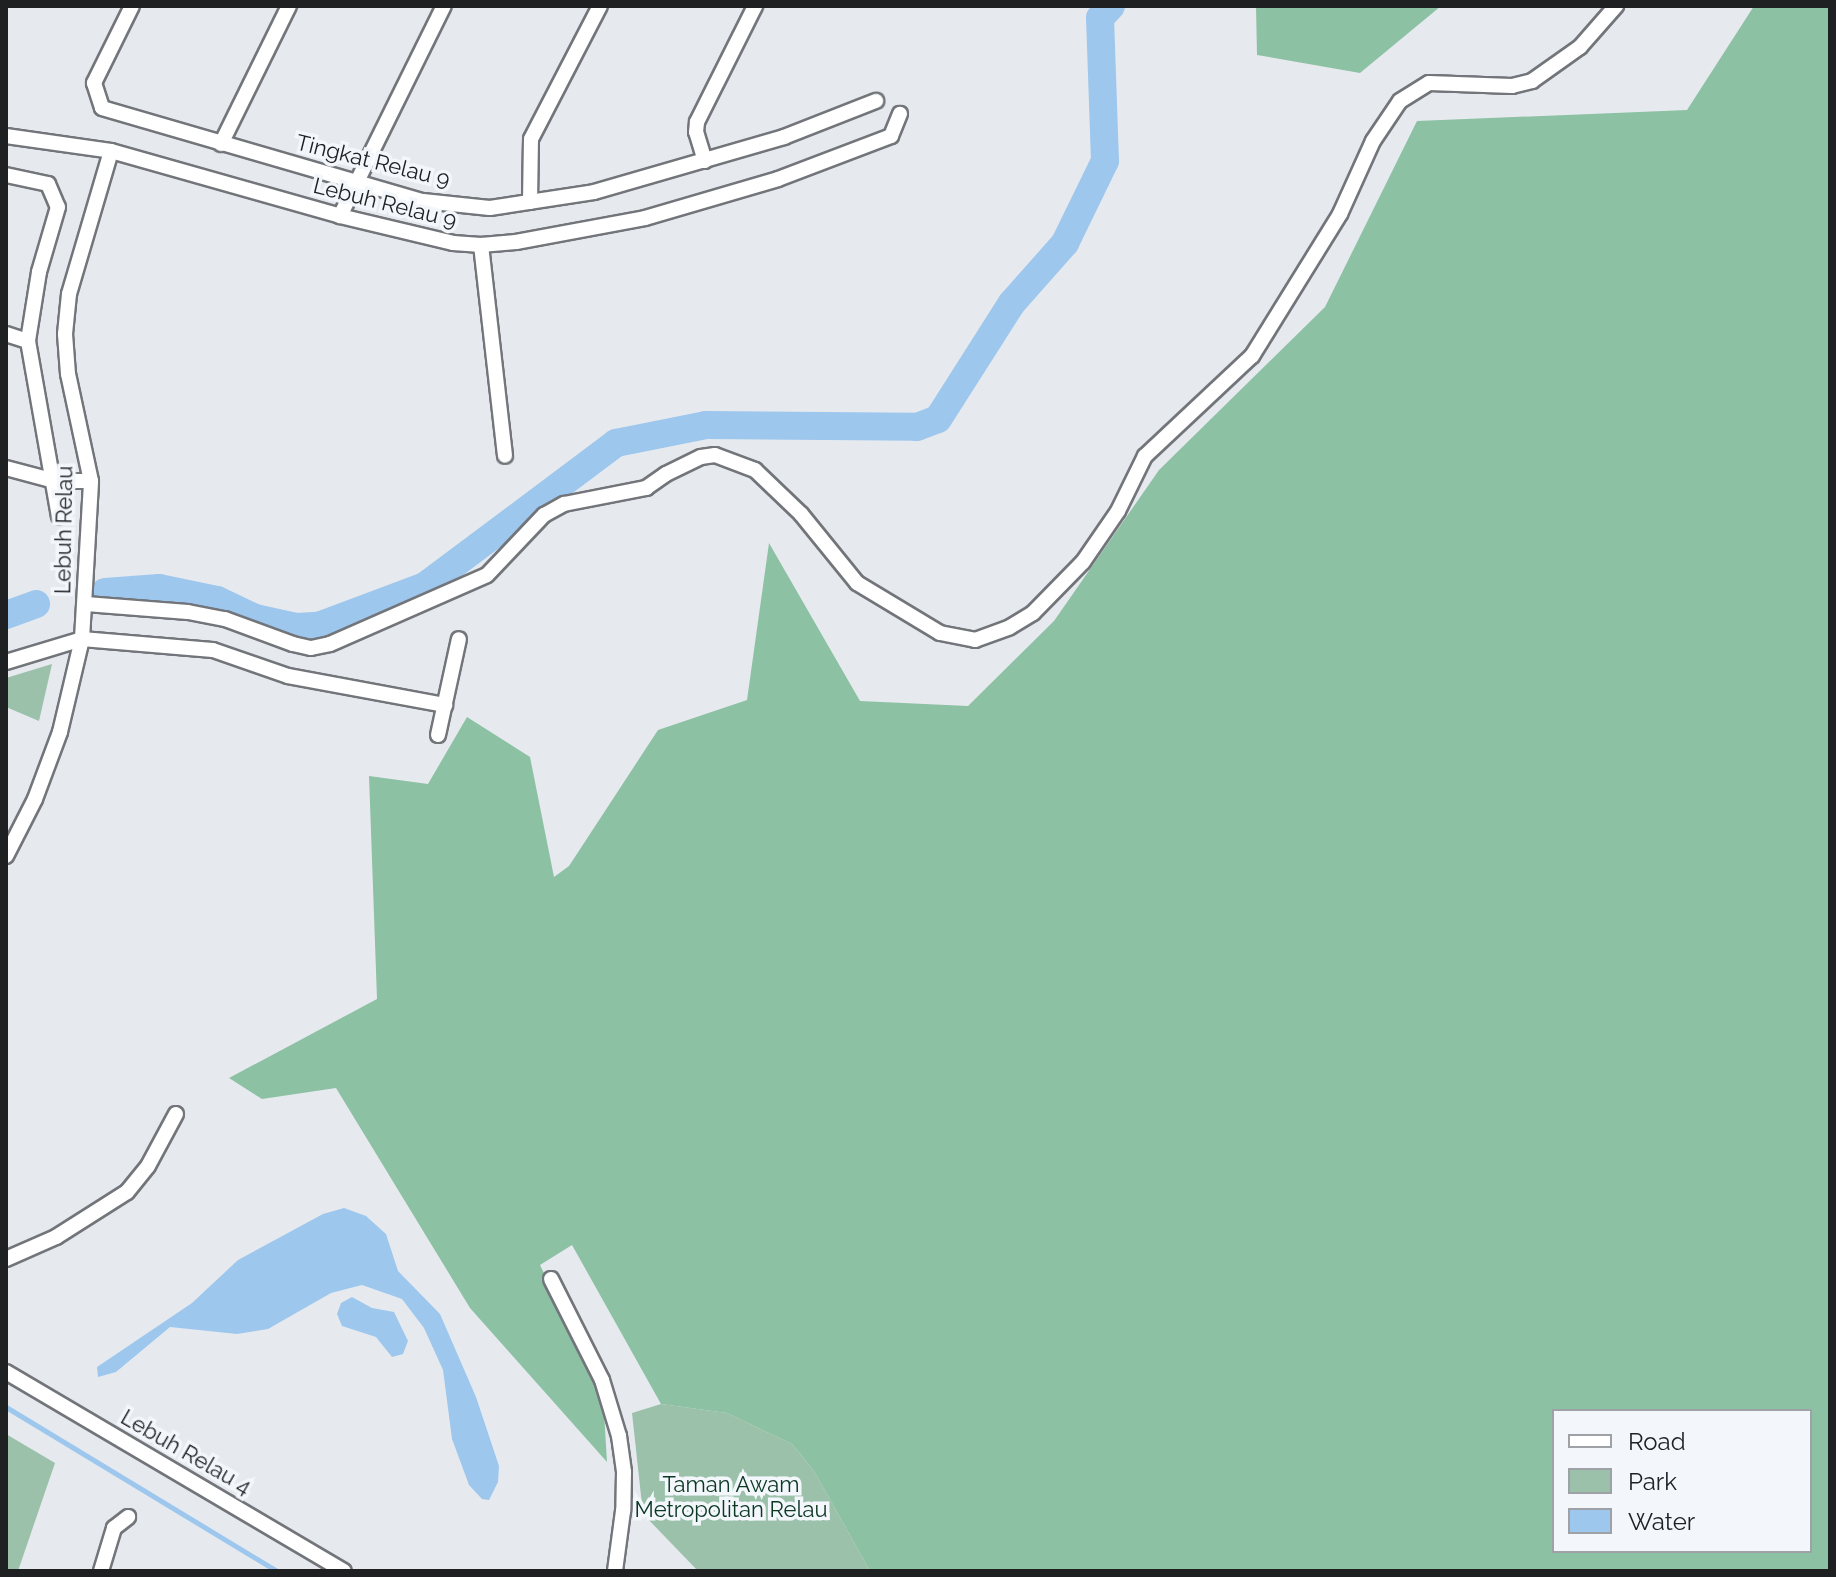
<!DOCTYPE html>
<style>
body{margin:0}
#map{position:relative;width:1836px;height:1577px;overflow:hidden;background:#e6eaef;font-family:Raleway,sans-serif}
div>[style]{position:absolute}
.green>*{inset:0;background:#9cc1ab}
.forest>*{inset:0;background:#8dc1a3}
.water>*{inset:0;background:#9ec7ed}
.stream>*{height:5px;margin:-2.5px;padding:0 2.5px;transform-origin:2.5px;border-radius:2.5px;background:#9ec7ed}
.river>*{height:28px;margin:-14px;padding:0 14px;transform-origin:14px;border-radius:14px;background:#9ec7ed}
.roads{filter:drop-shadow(2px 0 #72757a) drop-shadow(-2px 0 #72757a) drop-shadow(0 2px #72757a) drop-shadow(0 -2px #72757a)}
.minor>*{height:14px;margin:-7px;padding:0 7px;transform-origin:7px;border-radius:7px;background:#fff}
span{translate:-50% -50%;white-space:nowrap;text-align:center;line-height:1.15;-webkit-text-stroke:7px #f3f7fc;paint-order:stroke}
.street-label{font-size:22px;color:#1f2022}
.park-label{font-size:22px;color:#0b3723}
.frame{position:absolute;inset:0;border:8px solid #1f2022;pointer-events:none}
.legend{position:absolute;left:1552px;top:1409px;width:260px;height:144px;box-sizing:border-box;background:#f3f7fc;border:2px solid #9ea1a5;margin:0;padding:10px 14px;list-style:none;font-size:24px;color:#1f2022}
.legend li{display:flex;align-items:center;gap:16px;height:40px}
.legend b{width:40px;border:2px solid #9ea1a5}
</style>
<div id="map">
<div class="green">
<div style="clip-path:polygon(52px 664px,39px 721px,6px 707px,6px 678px)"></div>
<div style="clip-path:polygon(661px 1404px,727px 1413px,792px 1444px,814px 1471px,870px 1571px,698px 1571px,643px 1514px,632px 1413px)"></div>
<div style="clip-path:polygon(6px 1434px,55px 1463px,18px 1571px,6px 1571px)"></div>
</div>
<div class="forest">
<div style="clip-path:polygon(1256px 6px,1441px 6px,1360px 73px,1257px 55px)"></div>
<div style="clip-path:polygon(evenodd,1754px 6px,1830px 6px,1830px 1571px,870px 1571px,814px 1471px,792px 1444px,727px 1413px,661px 1404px,572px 1245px,540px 1265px,603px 1395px,607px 1462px,470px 1308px,336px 1088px,262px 1099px,229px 1078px,377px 999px,369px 776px,428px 784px,467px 717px,530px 757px,554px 877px,569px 866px,658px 730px,747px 700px,769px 543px,860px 701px,968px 706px,1054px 621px,1159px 470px,1325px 307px,1417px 121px,1687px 110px,1754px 6px,1554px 1411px,1810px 1411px,1810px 1551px,1554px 1551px,1554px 1411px)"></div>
</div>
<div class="water">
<div style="clip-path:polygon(344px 1208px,366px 1216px,386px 1234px,398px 1271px,440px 1314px,476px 1397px,499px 1466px,498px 1482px,489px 1500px,482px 1499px,469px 1485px,452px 1439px,443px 1370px,424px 1328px,402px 1299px,362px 1285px,331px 1293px,268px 1329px,237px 1334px,170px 1327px,116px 1372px,98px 1377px,97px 1367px,192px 1303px,238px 1260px,323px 1214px)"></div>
<div style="clip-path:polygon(352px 1297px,372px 1308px,394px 1312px,408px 1341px,403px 1354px,392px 1357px,376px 1337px,342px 1326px,337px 1314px,341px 1303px)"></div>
</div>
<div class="stream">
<div style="left:6px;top:1407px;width:317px;rotate:31.2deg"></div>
</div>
<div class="river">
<div style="left:105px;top:592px;width:54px;rotate:-4.2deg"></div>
<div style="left:159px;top:588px;width:59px;rotate:11.7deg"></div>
<div style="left:217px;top:600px;width:42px;rotate:25.3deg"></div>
<div style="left:255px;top:618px;width:42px;rotate:12.4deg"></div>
<div style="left:296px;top:627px;width:22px;rotate:-3deg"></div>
<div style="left:318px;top:626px;width:114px;rotate:-20.5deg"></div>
<div style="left:425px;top:586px;width:239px;rotate:-36.8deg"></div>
<div style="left:616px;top:443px;width:92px;rotate:-11.3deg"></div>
<div style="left:706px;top:425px;width:211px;rotate:0.5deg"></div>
<div style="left:917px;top:427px;width:22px;rotate:-21deg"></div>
<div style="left:938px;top:419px;width:138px;rotate:-57.5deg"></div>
<div style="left:1012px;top:303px;width:80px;rotate:-48.5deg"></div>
<div style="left:1065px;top:243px;width:91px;rotate:-64deg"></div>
<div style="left:1105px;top:161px;width:143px;rotate:-92deg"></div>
<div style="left:1100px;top:18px;width:16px;rotate:-47deg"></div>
<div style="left:6px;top:615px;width:32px;rotate:-20deg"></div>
</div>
<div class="roads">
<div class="minor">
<div style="left:132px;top:6px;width:86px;rotate:116.3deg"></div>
<div style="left:94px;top:83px;width:26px;rotate:72deg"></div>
<div style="left:102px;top:108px;width:334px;rotate:16.2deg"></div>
<div style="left:423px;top:201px;width:67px;rotate:6deg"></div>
<div style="left:490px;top:208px;width:105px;rotate:-8.7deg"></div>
<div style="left:594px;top:192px;width:198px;rotate:-16.1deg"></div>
<div style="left:784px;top:137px;width:99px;rotate:-21.4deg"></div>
<div style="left:6px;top:136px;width:106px;rotate:8.1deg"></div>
<div style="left:111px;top:151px;width:238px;rotate:15.8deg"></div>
<div style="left:340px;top:216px;width:116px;rotate:13.4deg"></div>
<div style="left:453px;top:243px;width:28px;rotate:4deg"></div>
<div style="left:481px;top:245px;width:35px;rotate:-5deg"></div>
<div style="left:516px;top:242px;width:131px;rotate:-10.5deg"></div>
<div style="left:645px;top:218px;width:139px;rotate:-16.3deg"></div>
<div style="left:778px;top:179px;width:121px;rotate:-20.8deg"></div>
<div style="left:891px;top:136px;width:24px;rotate:-68deg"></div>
<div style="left:221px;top:144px;width:154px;rotate:-63.8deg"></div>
<div style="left:705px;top:161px;width:30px;rotate:-107deg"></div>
<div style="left:696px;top:132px;width:10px;rotate:-84deg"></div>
<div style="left:697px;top:122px;width:130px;rotate:-63.4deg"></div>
<div style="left:6px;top:175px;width:43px;rotate:12.1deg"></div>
<div style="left:48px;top:184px;width:25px;rotate:67deg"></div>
<div style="left:58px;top:207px;width:68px;rotate:106.3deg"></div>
<div style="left:39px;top:272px;width:70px;rotate:99.1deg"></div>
<div style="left:28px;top:341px;width:178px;rotate:80deg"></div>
<div style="left:530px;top:202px;width:63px;rotate:-89.1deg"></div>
<div style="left:531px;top:139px;width:150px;rotate:-62.6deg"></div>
<div style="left:340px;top:216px;width:234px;rotate:-63.7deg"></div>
<div style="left:481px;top:245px;width:212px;rotate:83.5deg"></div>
<div style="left:6px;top:334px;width:23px;rotate:18deg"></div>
<div style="left:6px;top:468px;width:51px;rotate:14.9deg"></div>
<div style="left:55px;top:481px;width:36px"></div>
<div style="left:86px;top:604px;width:102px;rotate:4.5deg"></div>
<div style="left:188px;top:612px;width:38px;rotate:11deg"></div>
<div style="left:225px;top:619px;width:72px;rotate:20.2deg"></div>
<div style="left:293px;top:644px;width:18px;rotate:13deg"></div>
<div style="left:311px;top:648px;width:19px;rotate:-12deg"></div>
<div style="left:330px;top:644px;width:171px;rotate:-23.7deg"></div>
<div style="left:487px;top:575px;width:83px;rotate:-46.5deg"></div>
<div style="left:544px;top:515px;width:23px;rotate:-29deg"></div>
<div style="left:564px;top:504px;width:84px;rotate:-11deg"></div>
<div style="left:646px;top:488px;width:24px;rotate:-35deg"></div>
<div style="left:666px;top:474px;width:39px;rotate:-26deg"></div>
<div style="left:701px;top:457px;width:14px;rotate:-8deg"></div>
<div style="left:715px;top:455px;width:43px;rotate:20.6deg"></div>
<div style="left:755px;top:470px;width:64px;rotate:43.7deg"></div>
<div style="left:801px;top:514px;width:89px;rotate:50.9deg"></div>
<div style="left:857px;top:583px;width:97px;rotate:31.1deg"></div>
<div style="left:940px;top:633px;width:36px;rotate:11deg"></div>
<div style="left:975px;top:640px;width:37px;rotate:-20deg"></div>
<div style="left:1010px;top:627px;width:27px;rotate:-31deg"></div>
<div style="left:1033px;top:613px;width:71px;rotate:-45.6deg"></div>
<div style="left:1083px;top:562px;width:62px;rotate:-55.5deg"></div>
<div style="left:1118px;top:511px;width:61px;rotate:-63.9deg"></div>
<div style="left:1145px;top:456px;width:146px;rotate:-43.1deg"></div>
<div style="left:1252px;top:356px;width:167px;rotate:-58.2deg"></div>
<div style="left:1340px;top:214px;width:80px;rotate:-65.7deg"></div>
<div style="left:1373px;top:141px;width:48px;rotate:-56deg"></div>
<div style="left:1400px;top:101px;width:34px;rotate:-32deg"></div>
<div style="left:1429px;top:83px;width:83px;rotate:2.1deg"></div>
<div style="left:1512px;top:86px;width:21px;rotate:-14deg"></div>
<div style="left:1532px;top:81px;width:59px;rotate:-35.3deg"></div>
<div style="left:1580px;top:47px;width:55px;rotate:-48.7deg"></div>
<div style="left:6px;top:662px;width:79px;rotate:-16.8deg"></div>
<div style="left:82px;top:639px;width:131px;rotate:4.8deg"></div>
<div style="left:213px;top:650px;width:79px;rotate:19.1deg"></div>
<div style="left:288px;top:676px;width:160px;rotate:10.5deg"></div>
<div style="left:438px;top:735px;width:98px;rotate:-77.7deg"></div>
<div style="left:6px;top:856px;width:64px;rotate:-63deg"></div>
<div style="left:35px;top:799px;width:72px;rotate:-69.5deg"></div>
<div style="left:60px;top:732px;width:96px;rotate:-76.7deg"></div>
<div style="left:82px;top:639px;width:158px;rotate:-86.7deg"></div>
<div style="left:91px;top:481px;width:109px;rotate:-102.1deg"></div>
<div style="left:68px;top:374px;width:40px;rotate:-94.3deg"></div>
<div style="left:65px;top:334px;width:40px;rotate:-84.3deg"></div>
<div style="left:69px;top:294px;width:149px;rotate:-73.6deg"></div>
<div style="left:6px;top:1259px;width:55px;rotate:-23.7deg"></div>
<div style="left:56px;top:1237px;width:84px;rotate:-32.4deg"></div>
<div style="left:127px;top:1192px;width:33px;rotate:-51deg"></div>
<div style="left:148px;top:1166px;width:59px;rotate:-61.7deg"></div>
<div style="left:551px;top:1279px;width:113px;rotate:63.2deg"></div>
<div style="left:602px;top:1380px;width:59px;rotate:73.1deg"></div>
<div style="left:619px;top:1436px;width:36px;rotate:82deg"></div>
<div style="left:624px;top:1472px;width:39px;rotate:91deg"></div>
<div style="left:623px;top:1511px;width:61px;rotate:97.6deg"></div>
<div style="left:6px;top:1372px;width:392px;rotate:30.5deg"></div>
<div style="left:101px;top:1571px;width:45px;rotate:-73.2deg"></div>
<div style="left:114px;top:1528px;width:18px;rotate:-38deg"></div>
</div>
</div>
<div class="street-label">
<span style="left:373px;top:161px;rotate:14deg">Tingkat Relau 9</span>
<span style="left:385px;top:203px;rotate:14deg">Lebuh Relau 9</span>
<span style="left:64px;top:530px;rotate:-89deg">Lebuh Relau</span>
<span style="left:186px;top:1452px;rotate:30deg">Lebuh Relau 4</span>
</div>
<div class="park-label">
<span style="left:731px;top:1497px">Taman Awam<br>Metropolitan Relau</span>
</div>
<div class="frame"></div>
<ul class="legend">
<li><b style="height:10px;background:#fff"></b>Road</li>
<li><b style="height:22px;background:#9cc1ab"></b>Park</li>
<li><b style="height:22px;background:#9ec7ed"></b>Water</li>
</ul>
</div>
